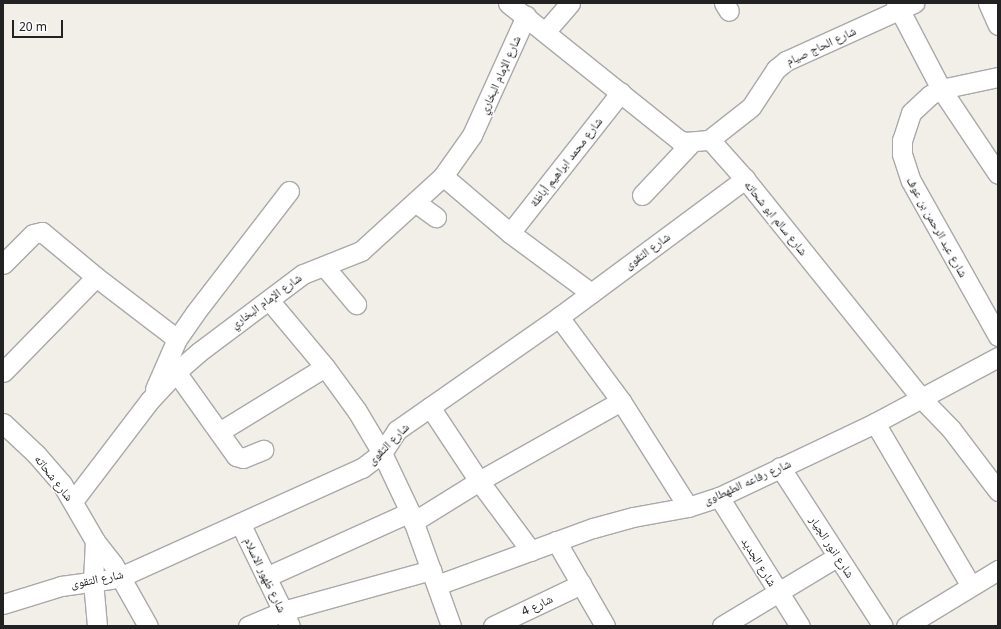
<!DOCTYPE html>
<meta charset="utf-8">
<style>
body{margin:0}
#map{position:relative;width:1001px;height:629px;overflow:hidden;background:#f2efe9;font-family:"Noto Sans","Noto Naskh Arabic",sans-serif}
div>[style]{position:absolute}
.roads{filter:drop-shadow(1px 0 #a9a9a9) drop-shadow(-1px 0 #a9a9a9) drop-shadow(0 1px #a9a9a9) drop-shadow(0 -1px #a9a9a9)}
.minor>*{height:19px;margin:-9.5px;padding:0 9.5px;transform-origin:9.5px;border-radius:9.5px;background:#fff}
span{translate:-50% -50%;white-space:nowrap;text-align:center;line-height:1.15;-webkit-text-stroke:3px #fff;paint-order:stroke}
.street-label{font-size:12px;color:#222}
.frame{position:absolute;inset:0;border:4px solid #222;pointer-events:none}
.scale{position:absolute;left:12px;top:20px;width:51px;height:18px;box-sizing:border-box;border:2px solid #222;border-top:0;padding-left:5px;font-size:12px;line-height:14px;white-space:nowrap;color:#222;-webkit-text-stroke:3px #fff;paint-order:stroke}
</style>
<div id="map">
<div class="roads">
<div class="minor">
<div style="left:508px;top:3px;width:219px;rotate:38.7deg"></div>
<div style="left:679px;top:140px;width:6px;rotate:18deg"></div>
<div style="left:685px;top:142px;width:24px;rotate:-5deg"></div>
<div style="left:709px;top:140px;width:4px;rotate:34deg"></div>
<div style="left:712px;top:142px;width:50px;rotate:48.3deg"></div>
<div style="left:745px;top:179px;width:281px;rotate:51.2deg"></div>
<div style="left:921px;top:398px;width:43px;rotate:45.9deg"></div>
<div style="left:951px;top:429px;width:78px;rotate:52.8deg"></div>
<div style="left:724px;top:3px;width:9px;rotate:58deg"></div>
<div style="left:896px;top:3px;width:97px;rotate:62.4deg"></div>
<div style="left:941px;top:89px;width:102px;rotate:56.2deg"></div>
<div style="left:988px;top:3px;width:24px;rotate:66deg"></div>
<div style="left:545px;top:32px;width:38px;rotate:-49deg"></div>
<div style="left:998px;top:77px;width:58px;rotate:168.1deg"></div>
<div style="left:941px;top:89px;width:13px;rotate:151deg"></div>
<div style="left:930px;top:95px;width:26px;rotate:137deg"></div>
<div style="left:911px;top:113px;width:28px;rotate:108deg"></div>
<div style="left:902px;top:140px;width:14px;rotate:90deg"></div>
<div style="left:902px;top:154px;width:28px;rotate:72deg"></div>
<div style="left:911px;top:181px;width:178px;rotate:60.7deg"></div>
<div style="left:709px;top:140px;width:53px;rotate:-38.2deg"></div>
<div style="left:751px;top:107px;width:45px;rotate:-56.7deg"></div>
<div style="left:776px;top:69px;width:13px;rotate:-39deg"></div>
<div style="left:786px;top:61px;width:141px;rotate:-24.4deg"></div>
<div style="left:443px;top:176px;width:88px;rotate:40.4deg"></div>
<div style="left:510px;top:233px;width:101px;rotate:36.5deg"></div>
<div style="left:642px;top:195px;width:73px;rotate:-46.7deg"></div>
<div style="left:415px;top:202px;width:26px;rotate:36deg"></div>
<div style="left:510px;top:233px;width:179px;rotate:-51.8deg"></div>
<div style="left:3px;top:264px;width:42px;rotate:-45deg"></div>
<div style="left:33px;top:234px;width:9px;rotate:-13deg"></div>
<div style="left:42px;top:232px;width:70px;rotate:39.8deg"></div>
<div style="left:96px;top:277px;width:102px;rotate:37.4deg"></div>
<div style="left:324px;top:266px;width:50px;rotate:49.9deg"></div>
<div style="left:269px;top:300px;width:87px;rotate:50.1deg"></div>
<div style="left:325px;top:367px;width:54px;rotate:54deg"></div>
<div style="left:357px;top:411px;width:49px;rotate:59.2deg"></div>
<div style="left:382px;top:453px;width:65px;rotate:64.6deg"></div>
<div style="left:410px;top:512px;width:121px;rotate:70.2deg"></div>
<div style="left:559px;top:317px;width:104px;rotate:53.6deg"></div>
<div style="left:621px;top:401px;width:125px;rotate:57.7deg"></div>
<div style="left:3px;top:372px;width:133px;rotate:-45.6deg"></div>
<div style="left:176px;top:372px;width:103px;rotate:54.5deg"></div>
<div style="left:236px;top:456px;width:7px;rotate:16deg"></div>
<div style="left:243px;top:458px;width:22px;rotate:-22deg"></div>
<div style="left:155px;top:389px;width:55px;rotate:-66.3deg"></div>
<div style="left:177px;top:339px;width:32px;rotate:-55deg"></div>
<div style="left:195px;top:313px;width:154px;rotate:-52.4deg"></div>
<div style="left:430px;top:407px;width:89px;rotate:56.5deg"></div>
<div style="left:479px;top:481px;width:87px;rotate:53.4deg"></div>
<div style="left:3px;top:423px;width:45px;rotate:43.2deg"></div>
<div style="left:36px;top:454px;width:40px;rotate:49deg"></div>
<div style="left:62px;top:484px;width:66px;rotate:59.9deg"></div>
<div style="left:95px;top:541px;width:29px;rotate:52deg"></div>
<div style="left:113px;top:564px;width:71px;rotate:60.6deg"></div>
<div style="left:875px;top:423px;width:189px;rotate:59.5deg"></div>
<div style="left:219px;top:432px;width:124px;rotate:-31.5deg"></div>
<div style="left:780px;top:467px;width:189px;rotate:57.1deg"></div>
<div style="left:719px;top:497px;width:152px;rotate:57.9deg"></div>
<div style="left:73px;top:501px;width:127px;rotate:-52.7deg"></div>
<div style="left:150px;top:400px;width:38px;rotate:-47deg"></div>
<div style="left:176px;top:372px;width:30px;rotate:-41deg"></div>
<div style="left:199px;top:352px;width:130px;rotate:-36.9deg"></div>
<div style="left:303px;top:274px;width:62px;rotate:-21.6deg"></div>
<div style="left:361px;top:251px;width:111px;rotate:-42.4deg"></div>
<div style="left:443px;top:176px;width:50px;rotate:-54.7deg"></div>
<div style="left:472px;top:135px;width:131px;rotate:-65.6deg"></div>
<div style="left:413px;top:522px;width:78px;rotate:-31.8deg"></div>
<div style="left:479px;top:481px;width:163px;rotate:-29.4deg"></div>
<div style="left:240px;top:523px;width:114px;rotate:64.1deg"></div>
<div style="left:95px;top:541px;width:40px;rotate:92.9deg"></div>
<div style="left:93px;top:581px;width:45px;rotate:84.9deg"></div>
<div style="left:556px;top:541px;width:98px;rotate:60deg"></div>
<div style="left:266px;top:577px;width:158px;rotate:-24.3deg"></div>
<div style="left:437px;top:585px;width:166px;rotate:-20.1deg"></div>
<div style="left:593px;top:528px;width:41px;rotate:-15.4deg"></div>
<div style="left:633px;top:517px;width:56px;rotate:-10.3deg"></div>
<div style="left:688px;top:507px;width:33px;rotate:-18deg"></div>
<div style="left:719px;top:497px;width:173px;rotate:-25.4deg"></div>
<div style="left:875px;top:423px;width:140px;rotate:-28.2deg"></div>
<div style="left:3px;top:604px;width:61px;rotate:-17.2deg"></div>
<div style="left:61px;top:586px;width:50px;rotate:-8deg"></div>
<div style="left:111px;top:579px;width:19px;rotate:-18deg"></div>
<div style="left:129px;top:573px;width:256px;rotate:-24.3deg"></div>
<div style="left:362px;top:468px;width:25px;rotate:-37deg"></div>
<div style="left:382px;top:453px;width:27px;rotate:-57deg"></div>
<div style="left:397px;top:430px;width:198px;rotate:-34.9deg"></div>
<div style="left:559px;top:317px;width:232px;rotate:-36.6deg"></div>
<div style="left:248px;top:626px;width:38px;rotate:-23deg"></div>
<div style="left:283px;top:611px;width:154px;rotate:-15.5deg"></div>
<div style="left:493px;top:626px;width:98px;rotate:-25.5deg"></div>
<div style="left:722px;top:626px;width:135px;rotate:-31.1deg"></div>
<div style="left:906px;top:626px;width:108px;rotate:-31.3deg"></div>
</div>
</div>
<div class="street-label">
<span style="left:821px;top:46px;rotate:-25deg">شارع الحاج صيام</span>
<span style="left:500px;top:75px;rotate:-66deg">شارع الإمام البخاري</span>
<span style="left:566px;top:162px;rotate:-52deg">شارع محمد ابراهيم أباظة</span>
<span style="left:776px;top:218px;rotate:51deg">شارع سالم ابو شحاته</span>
<span style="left:937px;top:227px;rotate:61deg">شارع عبد الرحمن بن عوف</span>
<span style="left:647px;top:251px;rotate:-36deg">شارع التقوى</span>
<span style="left:266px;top:301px;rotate:-36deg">شارع الإمام البخاري</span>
<span style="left:388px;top:444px;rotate:-45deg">شارع التقوى</span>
<span style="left:54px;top:478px;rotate:52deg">شارع شحاته</span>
<span style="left:747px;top:482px;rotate:-24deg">شارع رفاعه الطهطاوى</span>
<span style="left:832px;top:547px;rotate:57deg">شارع انور الجيار</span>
<span style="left:759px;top:562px;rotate:58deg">شارع الجديد</span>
<span style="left:265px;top:575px;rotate:64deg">شارع ظهور الاسلام</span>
<span style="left:97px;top:579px;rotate:-11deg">شارع التقوى</span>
<span style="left:537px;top:605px;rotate:-25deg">شارع 4</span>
</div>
<div class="frame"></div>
<div class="scale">20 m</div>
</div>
